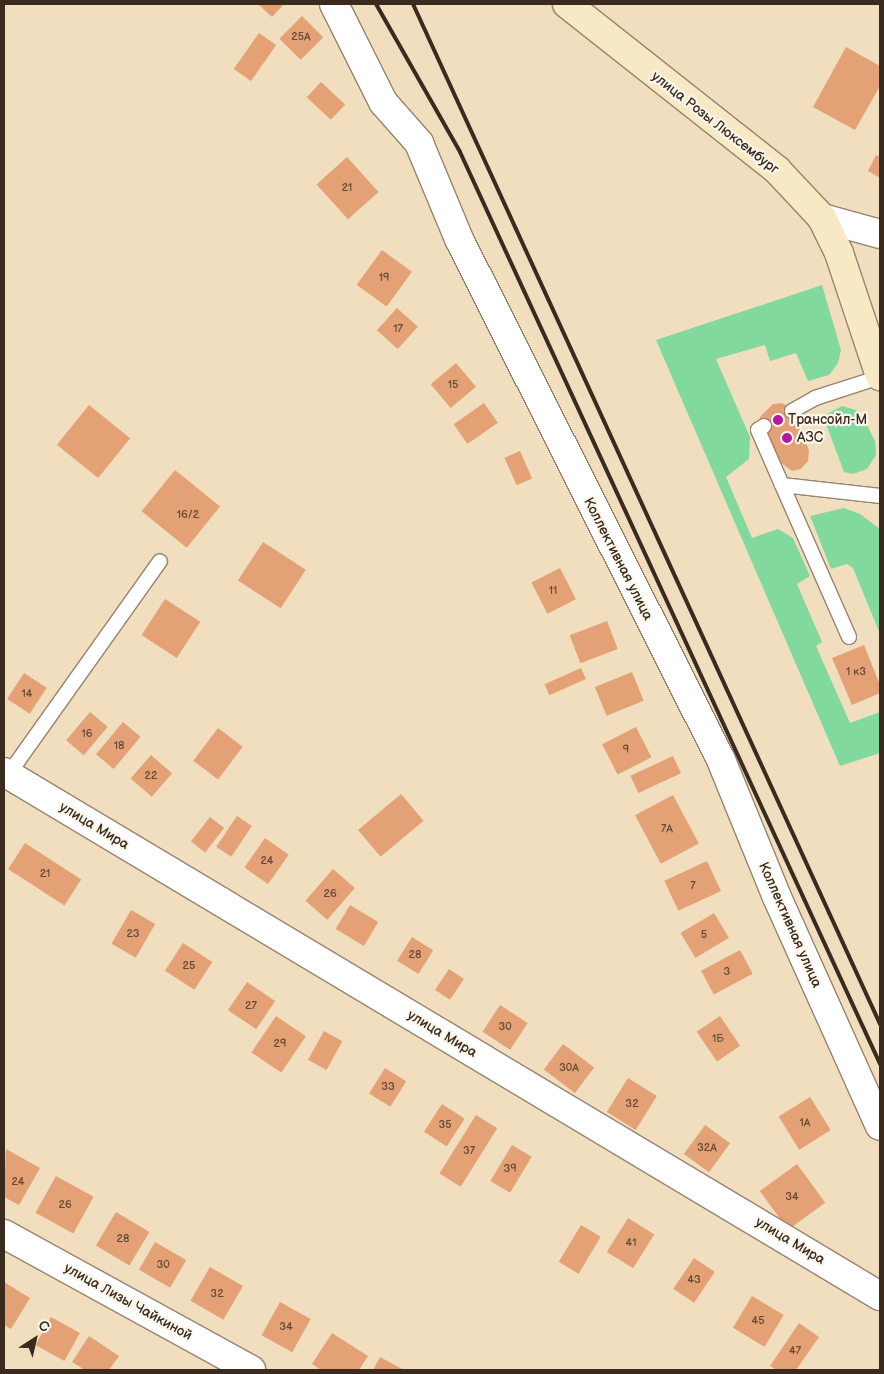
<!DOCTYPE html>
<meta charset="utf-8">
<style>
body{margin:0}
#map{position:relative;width:884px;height:1374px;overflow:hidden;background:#f0debf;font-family:"Balsamiq Sans",sans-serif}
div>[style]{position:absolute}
.green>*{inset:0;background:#82d99d}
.building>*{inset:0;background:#e3a175;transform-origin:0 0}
.roads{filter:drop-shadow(1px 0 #96846e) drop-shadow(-1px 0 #96846e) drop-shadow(0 1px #96846e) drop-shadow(0 -1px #96846e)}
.lane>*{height:14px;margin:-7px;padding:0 7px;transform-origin:7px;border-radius:7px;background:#fff}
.street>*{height:28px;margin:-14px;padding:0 14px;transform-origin:14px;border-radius:14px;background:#fff}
.secondary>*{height:28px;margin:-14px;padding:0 14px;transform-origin:14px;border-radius:14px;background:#f7e9c3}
.rail>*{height:4px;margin:-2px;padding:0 2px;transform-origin:2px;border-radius:2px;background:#3b2a1e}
.dots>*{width:14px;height:14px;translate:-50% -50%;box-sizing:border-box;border:2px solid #fbf7ec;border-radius:50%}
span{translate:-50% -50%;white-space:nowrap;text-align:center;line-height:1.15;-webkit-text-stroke:4.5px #fbf7ec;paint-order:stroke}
.number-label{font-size:11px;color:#654834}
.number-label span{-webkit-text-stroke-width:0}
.street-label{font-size:14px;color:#3b2a1e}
.poi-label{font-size:14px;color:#3b2a1e}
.left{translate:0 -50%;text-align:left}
.frame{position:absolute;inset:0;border:5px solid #3b2a1e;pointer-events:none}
.north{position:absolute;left:10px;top:1314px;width:50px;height:50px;-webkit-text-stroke:4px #fbf7ec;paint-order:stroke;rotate:35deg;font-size:14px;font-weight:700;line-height:20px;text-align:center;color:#3b2a1e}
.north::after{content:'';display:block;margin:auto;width:18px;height:22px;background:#3b2a1e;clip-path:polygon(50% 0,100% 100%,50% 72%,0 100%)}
</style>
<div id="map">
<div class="green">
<div style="clip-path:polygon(822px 285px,841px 350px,838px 363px,829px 375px,808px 381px,796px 353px,770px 361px,765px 345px,716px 359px,750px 437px,749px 459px,726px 477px,752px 538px,778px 529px,793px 538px,810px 576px,797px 584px,822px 642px,816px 646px,850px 723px,880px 712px,880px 753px,840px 766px,656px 340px)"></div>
<div style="clip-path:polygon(842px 406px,856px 410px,863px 417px,875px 441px,876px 455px,867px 469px,853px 474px,844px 472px,823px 416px)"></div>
<div style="clip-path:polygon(844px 508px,860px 514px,880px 529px,880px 634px,853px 568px,847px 564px,831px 569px,810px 516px)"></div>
</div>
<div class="building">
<div style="clip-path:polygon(258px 4px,284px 4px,272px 17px)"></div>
<div style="left:302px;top:16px;width:30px;height:32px;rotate:45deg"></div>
<div style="left:259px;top:33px;width:21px;height:44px;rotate:35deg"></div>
<div style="clip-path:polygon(846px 47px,880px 66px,880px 86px,855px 130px,813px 107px)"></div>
<div style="left:321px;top:82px;width:33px;height:21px;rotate:43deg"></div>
<div style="clip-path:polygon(876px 155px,880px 157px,880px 178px,868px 171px)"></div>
<div style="left:347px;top:157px;width:47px;height:41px;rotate:48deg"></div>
<div style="left:382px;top:250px;width:37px;height:43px;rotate:36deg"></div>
<div style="left:397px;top:308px;width:28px;height:30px;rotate:42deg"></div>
<div style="left:456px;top:363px;width:31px;height:33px;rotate:50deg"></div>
<div style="left:484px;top:403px;width:24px;height:37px;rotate:55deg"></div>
<div style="clip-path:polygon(782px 403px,791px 409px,809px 450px,808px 461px,801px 469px,792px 471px,780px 462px,760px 417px,773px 404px)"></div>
<div style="left:89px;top:405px;width:53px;height:51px;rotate:39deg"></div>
<div style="left:520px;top:451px;width:30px;height:17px;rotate:66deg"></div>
<div style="left:175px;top:470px;width:58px;height:53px;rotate:39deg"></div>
<div style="left:263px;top:542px;width:51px;height:46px;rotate:33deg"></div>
<div style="left:560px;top:568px;width:35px;height:32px;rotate:63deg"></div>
<div style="left:165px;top:599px;width:42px;height:43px;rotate:33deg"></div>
<div style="left:607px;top:621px;width:30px;height:40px;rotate:69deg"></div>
<div style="clip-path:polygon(864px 645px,880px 685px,880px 693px,852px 705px,832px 658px)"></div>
<div style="left:581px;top:668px;width:12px;height:40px;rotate:66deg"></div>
<div style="left:632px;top:672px;width:31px;height:40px;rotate:68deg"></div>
<div style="left:24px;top:673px;width:27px;height:31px;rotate:33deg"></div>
<div style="left:90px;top:712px;width:23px;height:37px;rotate:40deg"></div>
<div style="left:123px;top:722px;width:23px;height:42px;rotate:40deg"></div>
<div style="left:636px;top:727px;width:34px;height:38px;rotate:63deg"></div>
<div style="left:218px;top:728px;width:31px;height:41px;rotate:37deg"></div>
<div style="left:151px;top:755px;width:28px;height:31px;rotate:41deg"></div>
<div style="left:673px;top:756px;width:19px;height:47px;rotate:65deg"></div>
<div style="left:401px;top:794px;width:35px;height:56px;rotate:50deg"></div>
<div style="left:673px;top:795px;width:55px;height:43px;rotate:62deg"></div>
<div style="left:237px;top:816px;width:18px;height:37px;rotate:34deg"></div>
<div style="left:210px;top:817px;width:18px;height:31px;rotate:38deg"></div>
<div style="left:265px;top:838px;width:29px;height:36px;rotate:35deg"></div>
<div style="left:25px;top:843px;width:67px;height:31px;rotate:33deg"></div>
<div style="left:707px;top:861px;width:33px;height:47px;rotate:65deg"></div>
<div style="left:333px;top:869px;width:29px;height:42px;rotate:41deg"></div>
<div style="left:350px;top:905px;width:33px;height:28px;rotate:31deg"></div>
<div style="left:131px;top:910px;width:28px;height:39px;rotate:30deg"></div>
<div style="left:714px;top:913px;width:29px;height:39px;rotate:59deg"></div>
<div style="left:412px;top:937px;width:25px;height:28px;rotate:32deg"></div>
<div style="left:183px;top:943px;width:35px;height:33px;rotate:33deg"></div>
<div style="left:740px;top:950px;width:27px;height:44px;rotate:62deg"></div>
<div style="left:449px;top:969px;width:18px;height:25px;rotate:34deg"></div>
<div style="left:247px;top:982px;width:34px;height:34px;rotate:34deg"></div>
<div style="left:500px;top:1005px;width:33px;height:32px;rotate:33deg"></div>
<div style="left:276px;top:1016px;width:36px;height:44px;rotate:34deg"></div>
<div style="left:720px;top:1016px;width:36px;height:28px;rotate:56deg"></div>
<div style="left:324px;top:1031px;width:21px;height:33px;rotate:29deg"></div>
<div style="left:563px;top:1044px;width:39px;height:32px;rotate:37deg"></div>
<div style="left:385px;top:1068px;width:25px;height:30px;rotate:32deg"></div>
<div style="left:628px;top:1078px;width:34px;height:40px;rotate:32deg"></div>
<div style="left:810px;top:1097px;width:39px;height:37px;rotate:58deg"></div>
<div style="left:442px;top:1104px;width:27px;height:33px;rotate:33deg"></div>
<div style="left:476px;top:1115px;width:25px;height:69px;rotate:32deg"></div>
<div style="left:705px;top:1125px;width:31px;height:36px;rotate:36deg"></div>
<div style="left:512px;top:1145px;width:23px;height:42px;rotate:31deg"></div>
<div style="clip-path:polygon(6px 1149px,40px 1168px,19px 1205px,4px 1197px)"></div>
<div style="left:797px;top:1164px;width:48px;height:46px;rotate:54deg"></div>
<div style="left:56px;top:1176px;width:43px;height:42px;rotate:29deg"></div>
<div style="left:116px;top:1212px;width:39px;height:39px;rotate:31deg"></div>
<div style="left:628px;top:1218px;width:31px;height:40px;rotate:32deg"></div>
<div style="left:581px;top:1225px;width:23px;height:43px;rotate:31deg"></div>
<div style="left:155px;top:1242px;width:36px;height:32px;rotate:30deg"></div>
<div style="left:694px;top:1258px;width:25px;height:37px;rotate:34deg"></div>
<div style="left:210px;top:1267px;width:38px;height:39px;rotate:30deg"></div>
<div style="clip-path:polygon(4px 1282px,30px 1298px,11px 1329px,4px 1325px)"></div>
<div style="left:752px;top:1296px;width:37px;height:37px;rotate:31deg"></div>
<div style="left:280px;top:1302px;width:35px;height:38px;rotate:29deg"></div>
<div style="left:51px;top:1317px;width:33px;height:32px;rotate:29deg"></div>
<div style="clip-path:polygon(799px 1323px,819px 1337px,796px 1370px,777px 1370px,770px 1366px)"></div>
<div style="clip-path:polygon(332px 1333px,368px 1356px,359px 1370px,321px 1370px,312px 1364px)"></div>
<div style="clip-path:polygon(89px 1336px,119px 1356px,109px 1370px,85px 1370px,72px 1362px)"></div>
<div style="clip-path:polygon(380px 1357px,404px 1370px,373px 1370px)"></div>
</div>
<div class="roads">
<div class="lane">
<div style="left:792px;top:411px;width:26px;rotate:-29deg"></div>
<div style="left:815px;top:398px;width:68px;rotate:-17.9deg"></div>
<div style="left:764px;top:426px;width:7px;rotate:146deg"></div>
<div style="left:758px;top:430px;width:60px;rotate:66.4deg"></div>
<div style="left:782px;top:485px;width:99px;rotate:6.4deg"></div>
<div style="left:782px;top:485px;width:166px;rotate:66.2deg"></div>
<div style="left:8px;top:775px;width:262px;rotate:-54.6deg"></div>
</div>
<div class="street">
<div style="left:334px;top:4px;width:110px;rotate:63.4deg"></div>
<div style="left:383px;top:102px;width:55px;rotate:48.7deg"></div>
<div style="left:419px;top:143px;width:104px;rotate:67.4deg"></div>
<div style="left:459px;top:239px;width:583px;rotate:63.3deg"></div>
<div style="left:721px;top:760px;width:146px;rotate:67.8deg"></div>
<div style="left:776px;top:895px;width:253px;rotate:65.8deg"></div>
<div style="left:822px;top:218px;width:60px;rotate:15.4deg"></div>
<div style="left:4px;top:772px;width:1021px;rotate:30.89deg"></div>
<div style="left:4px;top:1234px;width:282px;rotate:28.8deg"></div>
</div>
<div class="secondary">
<div style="left:567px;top:4px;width:268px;rotate:38.3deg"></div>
<div style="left:777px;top:170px;width:66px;rotate:46.8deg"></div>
<div style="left:822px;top:218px;width:39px;rotate:64deg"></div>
<div style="left:839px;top:253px;width:130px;rotate:71.6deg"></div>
</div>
</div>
<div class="rail">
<div style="left:376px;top:4px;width:170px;rotate:60.4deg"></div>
<div style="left:460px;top:152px;width:1004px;rotate:65.27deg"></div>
<div style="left:413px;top:4px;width:1122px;rotate:65.4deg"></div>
</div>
<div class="dots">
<div style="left:778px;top:420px;background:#b5179e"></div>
<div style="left:787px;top:438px;background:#b5179e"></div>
</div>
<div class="number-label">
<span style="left:301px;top:37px">25А</span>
<span style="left:347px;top:188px">21</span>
<span style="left:384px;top:278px">19</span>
<span style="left:398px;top:329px">17</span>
<span style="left:453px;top:385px">15</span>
<span style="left:188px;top:515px">16/2</span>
<span style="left:553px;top:591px">11</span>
<span style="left:856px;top:672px">1 к3</span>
<span style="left:27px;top:694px">14</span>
<span style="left:87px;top:734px">16</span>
<span style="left:119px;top:746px">18</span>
<span style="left:626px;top:750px">9</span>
<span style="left:151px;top:776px">22</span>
<span style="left:667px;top:829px">7А</span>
<span style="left:267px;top:861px">24</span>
<span style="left:45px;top:874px">21</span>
<span style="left:693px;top:886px">7</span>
<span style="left:330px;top:894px">26</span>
<span style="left:133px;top:934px">23</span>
<span style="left:704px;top:935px">5</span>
<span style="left:415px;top:955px">28</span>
<span style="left:189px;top:966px">25</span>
<span style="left:727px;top:972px">3</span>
<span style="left:251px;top:1006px">27</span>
<span style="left:505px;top:1027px">30</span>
<span style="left:718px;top:1039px">1Б</span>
<span style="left:280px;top:1044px">29</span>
<span style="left:569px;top:1068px">30А</span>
<span style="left:388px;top:1087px">33</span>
<span style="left:632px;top:1104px">32</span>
<span style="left:805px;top:1123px">1А</span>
<span style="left:445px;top:1125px">35</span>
<span style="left:707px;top:1148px">32А</span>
<span style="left:469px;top:1151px">37</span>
<span style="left:510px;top:1169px">39</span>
<span style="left:18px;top:1182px">24</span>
<span style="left:792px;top:1197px">34</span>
<span style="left:65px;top:1205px">26</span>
<span style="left:123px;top:1239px">28</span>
<span style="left:631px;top:1243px">41</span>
<span style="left:163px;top:1265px">30</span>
<span style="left:694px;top:1280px">43</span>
<span style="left:217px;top:1294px">32</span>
<span style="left:758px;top:1321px">45</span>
<span style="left:286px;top:1327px">34</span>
<span style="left:795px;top:1351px">47</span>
</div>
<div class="street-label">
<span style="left:715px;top:123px;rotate:38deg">улица Розы Люксембург</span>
<span style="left:618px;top:559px;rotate:63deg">Коллективная улица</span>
<span style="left:94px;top:826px;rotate:31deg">улица Мира</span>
<span style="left:790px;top:925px;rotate:66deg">Коллективная улица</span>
<span style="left:442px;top:1034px;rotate:31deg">улица Мира</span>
<span style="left:790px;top:1241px;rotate:31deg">улица Мира</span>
<span style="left:128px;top:1302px;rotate:29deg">улица Лизы Чайкиной</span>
</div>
<div class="poi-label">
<span class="left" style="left:788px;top:420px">Трансойл-М</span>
<span class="left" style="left:797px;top:438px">АЗС</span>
</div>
<div class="frame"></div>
<div class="north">С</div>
</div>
